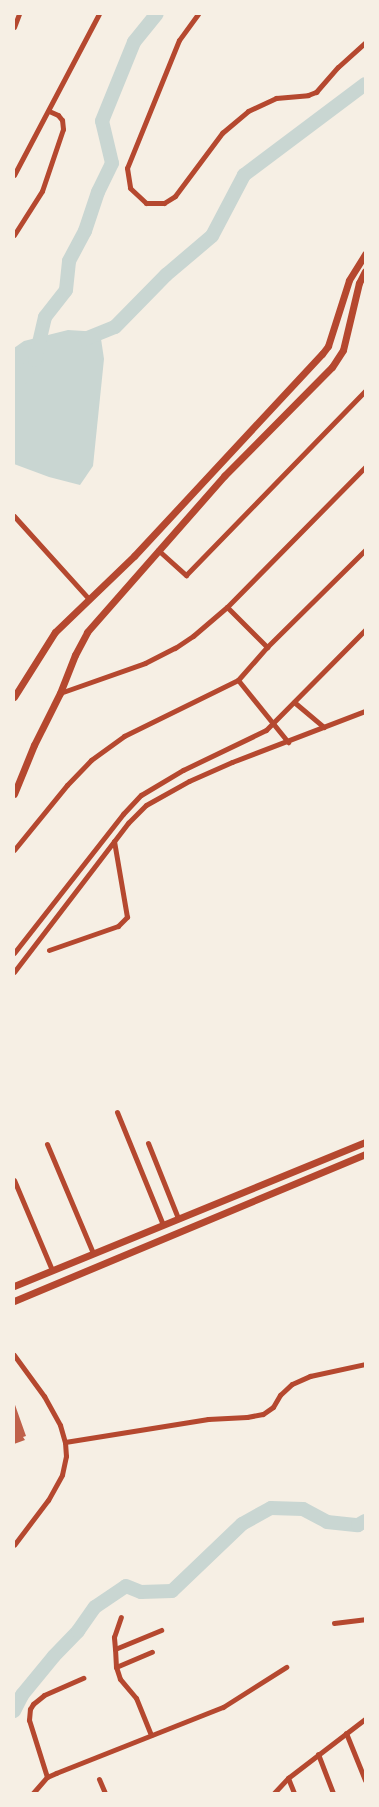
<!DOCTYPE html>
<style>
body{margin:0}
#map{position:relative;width:379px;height:1807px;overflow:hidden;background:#f6efe4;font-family:Ubuntu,sans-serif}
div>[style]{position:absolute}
.water>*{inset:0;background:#c9d6d2}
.river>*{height:14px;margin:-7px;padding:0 7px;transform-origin:7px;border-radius:7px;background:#c9d6d2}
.building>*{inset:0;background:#bf614a}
.minor>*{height:5px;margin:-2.5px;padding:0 2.5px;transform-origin:2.5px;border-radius:2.5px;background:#b5482f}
.secondary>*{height:7px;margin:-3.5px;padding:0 3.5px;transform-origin:3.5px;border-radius:3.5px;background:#b5482f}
span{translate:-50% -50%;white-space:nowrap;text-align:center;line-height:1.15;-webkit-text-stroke:5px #f6efe4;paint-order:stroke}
.frame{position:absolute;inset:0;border:15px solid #f6efe4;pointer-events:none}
</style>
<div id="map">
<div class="water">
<div style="clip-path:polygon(68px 330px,100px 332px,104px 359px,93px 466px,80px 485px,49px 477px,14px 464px,14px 348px,24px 341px)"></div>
</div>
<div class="river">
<div style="left:85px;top:339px;width:32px;rotate:-22deg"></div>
<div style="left:115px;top:327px;width:73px;rotate:-45.6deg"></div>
<div style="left:166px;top:275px;width:60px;rotate:-40.3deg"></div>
<div style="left:212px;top:236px;width:69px;rotate:-62.3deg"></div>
<div style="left:244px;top:175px;width:151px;rotate:-36.9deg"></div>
<div style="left:14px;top:387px;width:34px;rotate:-52deg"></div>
<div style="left:35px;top:360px;width:44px;rotate:-76.9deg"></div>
<div style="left:45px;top:317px;width:34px;rotate:-52deg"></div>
<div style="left:66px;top:290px;width:29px;rotate:-84deg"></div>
<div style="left:69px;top:261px;width:34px;rotate:-62deg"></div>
<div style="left:85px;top:231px;width:41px;rotate:-71.6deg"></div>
<div style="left:98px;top:192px;width:32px;rotate:-64deg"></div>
<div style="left:112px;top:163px;width:43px;rotate:-103.4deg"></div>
<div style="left:102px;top:121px;width:85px;rotate:-67.9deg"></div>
<div style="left:134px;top:42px;width:36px;rotate:-51deg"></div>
<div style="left:14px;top:1711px;width:18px;rotate:-63deg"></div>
<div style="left:22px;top:1695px;width:50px;rotate:-50.6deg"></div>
<div style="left:54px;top:1656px;width:35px;rotate:-46deg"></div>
<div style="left:78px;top:1631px;width:29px;rotate:-55deg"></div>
<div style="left:95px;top:1607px;width:37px;rotate:-34deg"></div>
<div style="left:126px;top:1586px;width:16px;rotate:22deg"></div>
<div style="left:141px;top:1592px;width:31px;rotate:-2deg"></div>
<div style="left:172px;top:1591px;width:97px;rotate:-43.7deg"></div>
<div style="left:242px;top:1524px;width:33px;rotate:-29deg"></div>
<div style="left:271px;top:1508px;width:32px;rotate:2deg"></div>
<div style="left:303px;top:1509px;width:27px;rotate:28deg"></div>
<div style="left:327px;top:1522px;width:31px;rotate:6deg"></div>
<div style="left:358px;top:1525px;width:8px;rotate:-30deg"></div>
</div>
<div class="building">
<div style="clip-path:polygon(14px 1402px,26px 1436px,23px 1437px,25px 1440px,14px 1444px)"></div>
</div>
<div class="minor">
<div style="left:198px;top:14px;width:32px;rotate:126deg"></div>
<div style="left:179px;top:40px;width:138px;rotate:112.1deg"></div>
<div style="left:127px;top:168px;width:20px;rotate:81deg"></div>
<div style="left:130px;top:188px;width:22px;rotate:43deg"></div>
<div style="left:146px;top:203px;width:18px"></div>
<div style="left:164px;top:203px;width:13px;rotate:-32deg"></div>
<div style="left:175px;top:196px;width:79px;rotate:-53.3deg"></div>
<div style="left:222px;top:133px;width:34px;rotate:-40deg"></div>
<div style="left:248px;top:111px;width:31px;rotate:-25deg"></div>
<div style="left:276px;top:98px;width:32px;rotate:-5deg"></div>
<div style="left:308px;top:95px;width:9px;rotate:-21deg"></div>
<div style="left:316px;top:92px;width:33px;rotate:-49deg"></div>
<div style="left:338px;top:67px;width:36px;rotate:-42deg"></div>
<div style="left:14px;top:27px;width:14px;rotate:-69deg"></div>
<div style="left:14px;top:175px;width:182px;rotate:-62.2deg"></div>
<div style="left:14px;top:235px;width:52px;rotate:-57.5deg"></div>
<div style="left:42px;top:191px;width:65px;rotate:-71.3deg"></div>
<div style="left:63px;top:129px;width:9px;rotate:-96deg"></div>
<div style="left:62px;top:120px;width:6px;rotate:-129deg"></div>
<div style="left:58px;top:115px;width:10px;rotate:-156deg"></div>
<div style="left:14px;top:516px;width:110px;rotate:47.9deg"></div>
<div style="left:158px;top:550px;width:38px;rotate:42deg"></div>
<div style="left:186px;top:575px;width:257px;rotate:-45.8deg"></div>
<div style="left:227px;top:607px;width:57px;rotate:45deg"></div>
<div style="left:238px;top:680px;width:80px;rotate:51.1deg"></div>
<div style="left:60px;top:693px;width:90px;rotate:-19.4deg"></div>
<div style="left:145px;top:663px;width:34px;rotate:-27deg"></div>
<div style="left:175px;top:648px;width:22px;rotate:-34deg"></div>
<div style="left:193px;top:636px;width:45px;rotate:-40.5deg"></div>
<div style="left:227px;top:607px;width:197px;rotate:-45.4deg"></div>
<div style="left:294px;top:702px;width:39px;rotate:40deg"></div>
<div style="left:14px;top:850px;width:84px;rotate:-50.8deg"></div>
<div style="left:67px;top:785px;width:35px;rotate:-46deg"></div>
<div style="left:91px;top:760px;width:41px;rotate:-36deg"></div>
<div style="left:124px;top:736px;width:127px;rotate:-26.2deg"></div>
<div style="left:238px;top:680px;width:44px;rotate:-48.7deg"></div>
<div style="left:267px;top:647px;width:138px;rotate:-44.7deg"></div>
<div style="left:49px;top:950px;width:73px;rotate:-19.2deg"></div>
<div style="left:118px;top:926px;width:13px;rotate:-45deg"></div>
<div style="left:127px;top:917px;width:77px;rotate:-99.7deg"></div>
<div style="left:14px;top:953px;width:177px;rotate:-51.9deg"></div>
<div style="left:123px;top:814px;width:26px;rotate:-47deg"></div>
<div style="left:141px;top:795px;width:49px;rotate:-30.8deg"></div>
<div style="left:183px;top:770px;width:92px;rotate:-25.7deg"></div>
<div style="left:266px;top:730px;width:141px;rotate:-45.3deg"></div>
<div style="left:14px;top:972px;width:188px;rotate:-52.6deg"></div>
<div style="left:128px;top:823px;width:25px;rotate:-45deg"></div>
<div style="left:146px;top:805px;width:49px;rotate:-29.2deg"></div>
<div style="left:189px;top:781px;width:47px;rotate:-23.8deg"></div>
<div style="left:232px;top:762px;width:142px;rotate:-21deg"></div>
<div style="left:117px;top:1112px;width:122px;rotate:67.8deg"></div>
<div style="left:148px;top:1143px;width:81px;rotate:68.2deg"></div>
<div style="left:47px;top:1144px;width:118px;rotate:67.1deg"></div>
<div style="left:14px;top:1180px;width:98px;rotate:67.1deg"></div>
<div style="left:14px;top:1355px;width:51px;rotate:53.8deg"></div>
<div style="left:44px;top:1396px;width:33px;rotate:61deg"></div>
<div style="left:60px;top:1425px;width:18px;rotate:74deg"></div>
<div style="left:65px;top:1442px;width:14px;rotate:86deg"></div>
<div style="left:66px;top:1456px;width:19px;rotate:102deg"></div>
<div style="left:62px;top:1475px;width:29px;rotate:119deg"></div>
<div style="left:48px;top:1500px;width:56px;rotate:127.1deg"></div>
<div style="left:65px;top:1442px;width:145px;rotate:-9.1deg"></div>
<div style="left:208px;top:1419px;width:39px;rotate:-3deg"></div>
<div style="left:247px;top:1417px;width:16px;rotate:-11deg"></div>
<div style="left:263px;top:1414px;width:12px;rotate:-35deg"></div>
<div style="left:273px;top:1407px;width:14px;rotate:-60deg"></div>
<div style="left:280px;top:1395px;width:16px;rotate:-43deg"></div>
<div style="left:292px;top:1384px;width:20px;rotate:-24deg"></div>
<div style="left:310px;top:1376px;width:56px;rotate:-12.3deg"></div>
<div style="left:334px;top:1623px;width:31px;rotate:-7deg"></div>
<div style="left:115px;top:1649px;width:12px;rotate:-95deg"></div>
<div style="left:114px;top:1637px;width:21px;rotate:-71deg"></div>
<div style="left:116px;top:1667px;width:39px;rotate:-23deg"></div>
<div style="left:346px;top:1733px;width:51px;rotate:68deg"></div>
<div style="left:151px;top:1735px;width:40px;rotate:-112deg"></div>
<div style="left:136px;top:1698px;width:25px;rotate:-130deg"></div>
<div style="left:120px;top:1679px;width:13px;rotate:-108deg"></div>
<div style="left:116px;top:1667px;width:18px;rotate:-93deg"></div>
<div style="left:115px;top:1649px;width:50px;rotate:-22.4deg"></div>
<div style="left:318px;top:1754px;width:42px;rotate:69deg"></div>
<div style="left:47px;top:1777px;width:60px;rotate:-107.5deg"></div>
<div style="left:29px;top:1720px;width:11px;rotate:-85deg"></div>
<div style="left:30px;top:1709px;width:6px;rotate:-59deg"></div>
<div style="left:33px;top:1704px;width:14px;rotate:-39deg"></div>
<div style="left:44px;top:1695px;width:43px;rotate:-23.6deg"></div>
<div style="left:288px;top:1778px;width:16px;rotate:68deg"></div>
<div style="left:99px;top:1779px;width:15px;rotate:67deg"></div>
<div style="left:33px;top:1793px;width:21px;rotate:-49deg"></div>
<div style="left:47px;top:1777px;width:10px;rotate:-24deg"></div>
<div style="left:56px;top:1773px;width:180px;rotate:-21.6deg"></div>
<div style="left:223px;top:1707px;width:75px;rotate:-32.4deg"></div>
<div style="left:274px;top:1793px;width:21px;rotate:-47deg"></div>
<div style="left:288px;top:1778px;width:97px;rotate:-37.5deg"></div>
</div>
<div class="secondary">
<div style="left:14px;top:697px;width:77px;rotate:-57.8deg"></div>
<div style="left:55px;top:632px;width:110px;rotate:-43.9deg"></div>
<div style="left:134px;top:556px;width:276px;rotate:-47.1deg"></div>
<div style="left:322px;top:354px;width:10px;rotate:-53deg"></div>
<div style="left:328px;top:346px;width:69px;rotate:-72.3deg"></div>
<div style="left:349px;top:280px;width:31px;rotate:-58deg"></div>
<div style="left:14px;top:794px;width:53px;rotate:-67.8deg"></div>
<div style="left:34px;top:745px;width:58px;rotate:-63.4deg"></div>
<div style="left:60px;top:693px;width:41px;rotate:-68.5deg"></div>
<div style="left:75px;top:655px;width:26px;rotate:-62deg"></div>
<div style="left:87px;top:632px;width:208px;rotate:-48.7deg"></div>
<div style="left:224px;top:476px;width:153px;rotate:-45.3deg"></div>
<div style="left:332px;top:367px;width:20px;rotate:-57deg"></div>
<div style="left:343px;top:350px;width:69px;rotate:-76.6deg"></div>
<div style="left:359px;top:283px;width:13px;rotate:-63deg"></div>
<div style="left:14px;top:1286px;width:379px;rotate:-22.3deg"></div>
<div style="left:14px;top:1301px;width:381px;rotate:-22.7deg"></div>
</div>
<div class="frame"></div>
</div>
